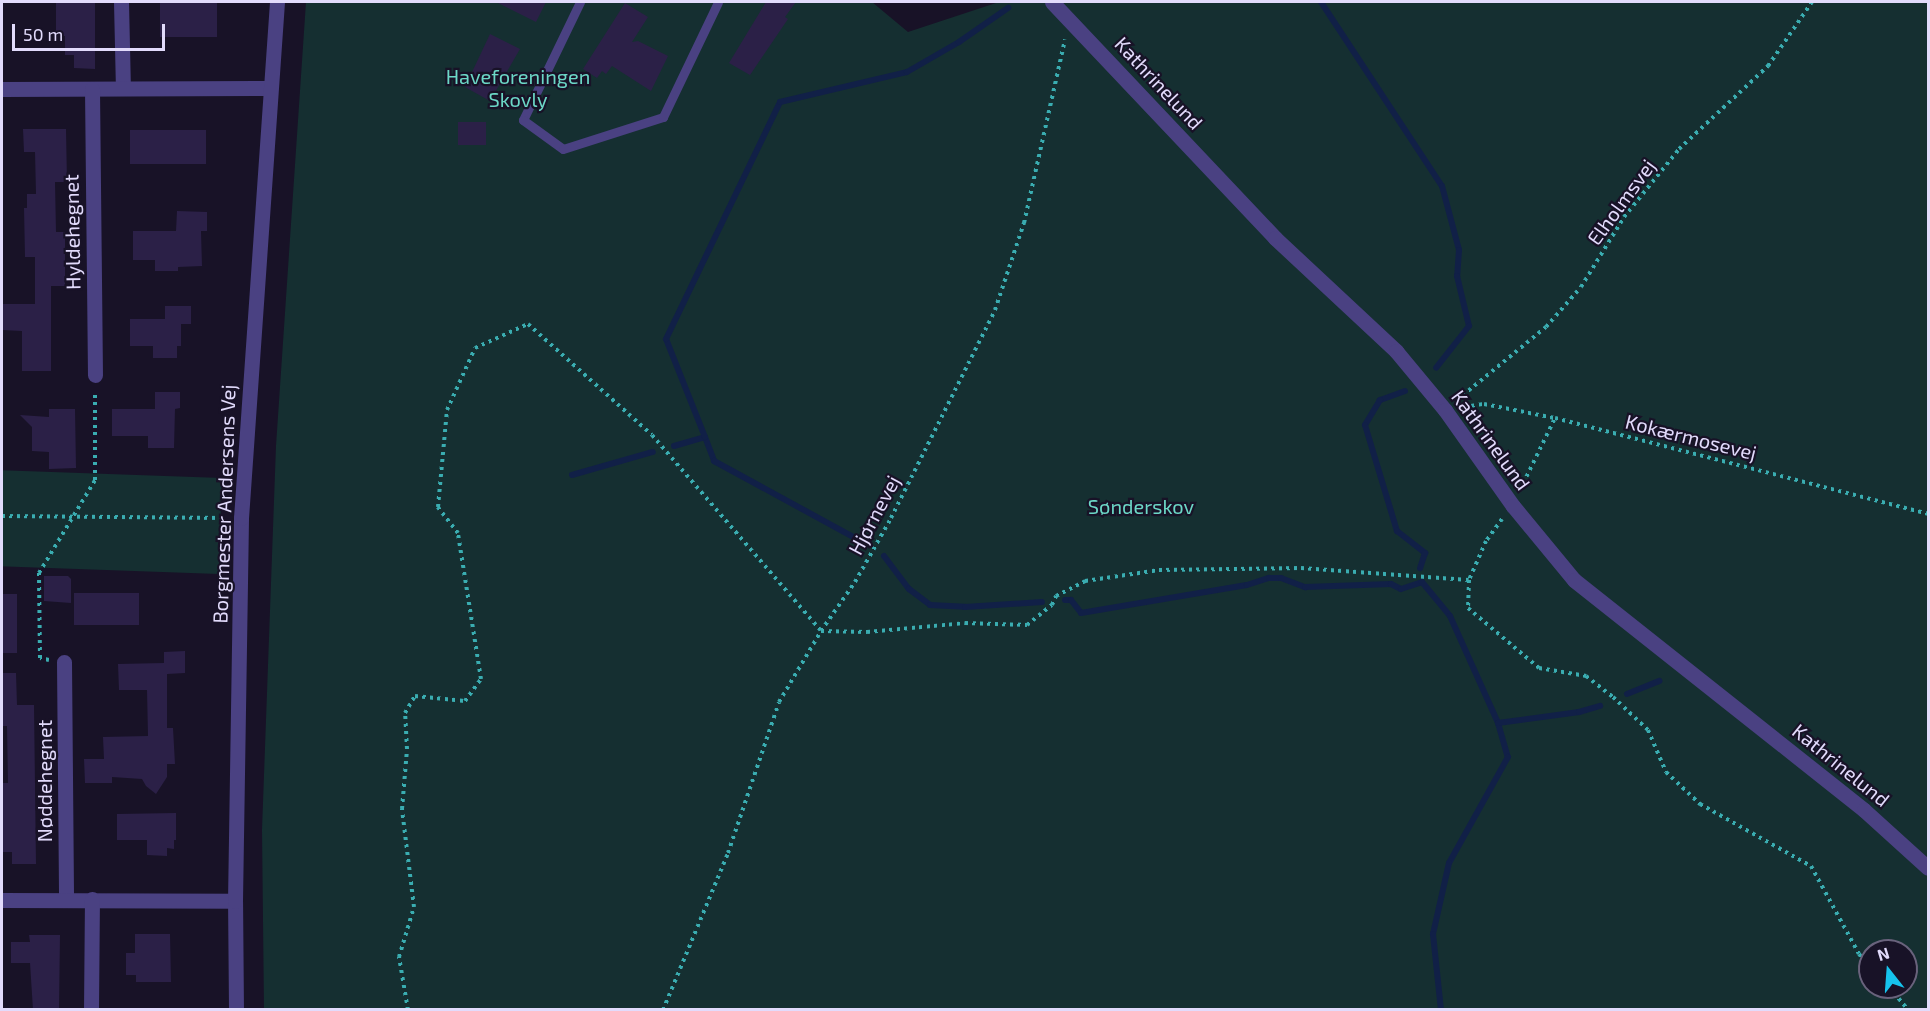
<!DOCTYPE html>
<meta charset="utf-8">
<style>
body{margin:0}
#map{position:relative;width:1930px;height:1011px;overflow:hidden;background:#181227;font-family:"Exo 2",sans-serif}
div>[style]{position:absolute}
.green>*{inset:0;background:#152f31;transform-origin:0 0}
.stream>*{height:6px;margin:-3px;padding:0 3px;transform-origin:3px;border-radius:3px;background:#112047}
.building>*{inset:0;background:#2b2047;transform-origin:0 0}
.path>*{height:4px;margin-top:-2px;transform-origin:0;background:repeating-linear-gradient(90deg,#3aadb1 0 3px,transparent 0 7.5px)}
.service>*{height:9px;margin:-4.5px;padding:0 4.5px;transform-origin:4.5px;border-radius:4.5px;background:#4a4182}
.minor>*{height:15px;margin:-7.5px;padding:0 7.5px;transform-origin:7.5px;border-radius:7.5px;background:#4a4182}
.tertiary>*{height:15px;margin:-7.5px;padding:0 7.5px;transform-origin:7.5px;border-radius:7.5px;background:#4a4182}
span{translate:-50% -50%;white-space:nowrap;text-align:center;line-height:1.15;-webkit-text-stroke:4.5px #181227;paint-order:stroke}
.park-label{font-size:20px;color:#6cd8c7}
.street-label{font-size:20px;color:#e2dbfc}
.frame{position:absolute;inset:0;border:3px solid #e2dbfc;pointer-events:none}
.north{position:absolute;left:1858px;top:939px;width:60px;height:60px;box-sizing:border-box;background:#181227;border:2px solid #69627c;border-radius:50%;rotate:343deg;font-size:16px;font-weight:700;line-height:24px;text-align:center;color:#e2dbfc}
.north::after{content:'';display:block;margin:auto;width:21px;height:27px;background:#16c3ed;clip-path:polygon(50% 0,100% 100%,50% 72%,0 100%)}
.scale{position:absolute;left:12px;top:24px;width:153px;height:27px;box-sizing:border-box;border:3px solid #e2dbfc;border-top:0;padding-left:8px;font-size:18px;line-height:21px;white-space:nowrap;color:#e2dbfc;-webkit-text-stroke:4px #181227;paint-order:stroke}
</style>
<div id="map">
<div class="green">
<div style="clip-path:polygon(evenodd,306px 2px,872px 2px,908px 32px,999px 2px,1928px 2px,1928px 1009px,264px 1010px,262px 830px,276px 446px,306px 2px,1870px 951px,1906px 951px,1906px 987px,1870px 987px,1870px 951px)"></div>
<div style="left:222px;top:478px;width:96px;height:220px;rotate:92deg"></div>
</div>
<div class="stream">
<div style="left:1321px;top:2px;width:220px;rotate:56.7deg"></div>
<div style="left:1442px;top:186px;width:66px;rotate:75.1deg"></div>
<div style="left:1459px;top:250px;width:26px;rotate:94deg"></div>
<div style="left:1457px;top:276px;width:51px;rotate:76.5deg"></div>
<div style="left:1469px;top:326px;width:53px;rotate:128.2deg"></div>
<div style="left:1405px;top:391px;width:27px;rotate:160deg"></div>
<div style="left:1380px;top:400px;width:29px;rotate:121deg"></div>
<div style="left:1365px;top:425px;width:111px;rotate:73.2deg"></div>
<div style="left:1397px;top:531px;width:36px;rotate:38deg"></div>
<div style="left:1425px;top:553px;width:16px;rotate:108deg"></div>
<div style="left:705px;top:437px;width:26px;rotate:69deg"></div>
<div style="left:714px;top:461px;width:161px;rotate:28.6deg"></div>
<div style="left:674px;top:446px;width:32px;rotate:-16deg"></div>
<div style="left:705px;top:437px;width:105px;rotate:-111.7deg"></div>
<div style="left:666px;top:339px;width:263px;rotate:-64.3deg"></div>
<div style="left:780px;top:102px;width:130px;rotate:-13.3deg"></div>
<div style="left:907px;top:72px;width:60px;rotate:-30deg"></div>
<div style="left:959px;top:42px;width:60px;rotate:-34.8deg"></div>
<div style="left:572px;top:475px;width:84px;rotate:-15.9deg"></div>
<div style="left:884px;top:556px;width:41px;rotate:52.9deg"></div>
<div style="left:909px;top:589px;width:26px;rotate:37deg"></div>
<div style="left:930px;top:605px;width:35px;rotate:3deg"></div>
<div style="left:965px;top:607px;width:77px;rotate:-3.7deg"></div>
<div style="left:1065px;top:600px;width:6px"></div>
<div style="left:1071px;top:600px;width:16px;rotate:52deg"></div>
<div style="left:1081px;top:613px;width:168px;rotate:-9.6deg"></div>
<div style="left:1247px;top:585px;width:23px;rotate:-18deg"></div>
<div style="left:1269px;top:578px;width:12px"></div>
<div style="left:1281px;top:578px;width:26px;rotate:21deg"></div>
<div style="left:1305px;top:587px;width:86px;rotate:-2deg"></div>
<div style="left:1391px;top:584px;width:11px;rotate:27deg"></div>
<div style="left:1401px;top:589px;width:22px;rotate:-18deg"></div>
<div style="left:1422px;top:582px;width:44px;rotate:50.5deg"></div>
<div style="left:1450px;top:616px;width:117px;rotate:65.8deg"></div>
<div style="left:1498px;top:723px;width:35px;rotate:74deg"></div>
<div style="left:1508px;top:757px;width:121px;rotate:119.1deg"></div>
<div style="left:1449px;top:863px;width:73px;rotate:102.7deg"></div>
<div style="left:1433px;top:934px;width:76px;rotate:84deg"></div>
<div style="left:1627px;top:694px;width:35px;rotate:-22deg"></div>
<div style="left:1498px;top:723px;width:82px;rotate:-7.7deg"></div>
<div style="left:1579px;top:712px;width:22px;rotate:-16deg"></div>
</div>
<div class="building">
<div style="clip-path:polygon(56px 2px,95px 2px,95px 69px,74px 68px,74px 55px,65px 55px,65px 36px,56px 36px)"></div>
<div style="left:160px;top:2px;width:57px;height:35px"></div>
<div style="clip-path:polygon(496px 2px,546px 2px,536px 22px)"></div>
<div style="clip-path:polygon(766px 2px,796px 2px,785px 17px,788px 19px,750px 75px,729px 63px)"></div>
<div style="clip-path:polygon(625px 3px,648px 17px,632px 42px,638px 41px,668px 56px,651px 91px,612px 66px,606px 74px,602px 71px,597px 78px,583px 69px)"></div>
<div style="clip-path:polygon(490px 34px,520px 49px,490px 101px,465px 87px)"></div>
<div style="left:486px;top:122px;width:23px;height:28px;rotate:90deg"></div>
<div style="clip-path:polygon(23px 129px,66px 129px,67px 182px,55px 182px,56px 232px,65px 232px,65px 286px,51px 286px,51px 371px,22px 371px,22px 331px,2px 330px,2px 304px,35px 304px,35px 257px,25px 257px,24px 208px,27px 208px,27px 194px,36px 194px,35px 152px,24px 152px)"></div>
<div style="left:130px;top:130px;width:76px;height:34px"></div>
<div style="clip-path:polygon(177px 211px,207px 212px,207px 231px,201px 231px,202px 266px,178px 267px,178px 271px,155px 271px,155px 260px,133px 260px,133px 231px,176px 231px)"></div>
<div style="clip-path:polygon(165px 306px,191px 306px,191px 324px,181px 324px,181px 346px,177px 346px,177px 358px,153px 358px,153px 346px,130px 346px,130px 319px,165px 319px)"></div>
<div style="clip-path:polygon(155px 392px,180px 392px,180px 408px,175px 409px,174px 448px,148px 448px,148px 436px,112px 436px,112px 409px,155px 409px)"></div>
<div style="clip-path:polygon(49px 409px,75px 409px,76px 468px,49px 469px,49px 452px,32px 451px,32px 427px,20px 415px,49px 417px)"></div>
<div style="clip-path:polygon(44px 576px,68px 576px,71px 579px,71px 603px,44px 601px)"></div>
<div style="left:74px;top:593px;width:65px;height:32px"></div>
<div style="left:2px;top:594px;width:15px;height:59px"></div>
<div style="clip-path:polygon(185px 651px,185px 673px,167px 674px,167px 728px,173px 728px,175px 764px,167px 764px,167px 777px,156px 794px,146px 786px,142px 779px,112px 777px,112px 783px,85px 783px,84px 759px,104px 759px,103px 737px,148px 736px,147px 690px,119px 690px,118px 664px,164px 663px,164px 652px)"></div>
<div style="clip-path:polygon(2px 673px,16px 673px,17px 705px,34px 705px,36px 864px,12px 864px,12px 852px,2px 852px,2px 783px,8px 783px,7px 726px,2px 726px)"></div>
<div style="clip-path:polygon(176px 813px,176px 840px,174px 840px,174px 849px,167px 848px,167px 856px,147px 855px,147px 840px,117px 840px,117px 814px)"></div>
<div style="clip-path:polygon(135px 934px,170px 934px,171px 982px,136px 982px,136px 975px,126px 975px,126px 953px,135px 953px)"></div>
<div style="clip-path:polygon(29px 935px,60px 935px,59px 1010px,33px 1010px,30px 963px,11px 963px,11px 942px,30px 942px)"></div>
</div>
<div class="path">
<div style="left:1457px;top:400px;width:115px;rotate:-39.4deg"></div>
<div style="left:1546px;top:327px;width:53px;rotate:-48.8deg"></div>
<div style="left:1581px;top:287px;width:82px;rotate:-58.4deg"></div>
<div style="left:1624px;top:217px;width:87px;rotate:-51deg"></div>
<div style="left:1679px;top:149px;width:122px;rotate:-43deg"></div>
<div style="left:1768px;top:66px;width:78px;rotate:-55.5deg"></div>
<div style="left:1464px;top:407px;width:20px;rotate:-9deg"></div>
<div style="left:1484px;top:404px;width:72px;rotate:11.2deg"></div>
<div style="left:1555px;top:418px;width:385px;rotate:14.4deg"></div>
<div style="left:1520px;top:490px;width:80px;rotate:-64.1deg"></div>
<div style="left:2px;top:516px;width:224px;rotate:0.5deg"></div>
<div style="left:1502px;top:519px;width:27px;rotate:126deg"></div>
<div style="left:1486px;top:541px;width:43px;rotate:113.6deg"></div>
<div style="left:1469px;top:580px;width:28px;rotate:92deg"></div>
<div style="left:1468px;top:608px;width:93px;rotate:40.2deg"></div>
<div style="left:1539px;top:668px;width:48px;rotate:9.7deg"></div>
<div style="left:1586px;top:676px;width:34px;rotate:38deg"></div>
<div style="left:1613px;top:697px;width:48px;rotate:43.3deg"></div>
<div style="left:1648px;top:730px;width:46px;rotate:66.8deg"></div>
<div style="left:1666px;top:772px;width:47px;rotate:43.3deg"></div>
<div style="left:1700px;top:804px;width:127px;rotate:29.2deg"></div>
<div style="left:1811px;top:866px;width:100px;rotate:61.4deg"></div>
<div style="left:1859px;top:954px;width:17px;rotate:50deg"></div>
<div style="left:49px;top:660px;width:9px;rotate:-167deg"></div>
<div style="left:40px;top:658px;width:85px;rotate:-90.7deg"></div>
<div style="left:39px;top:573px;width:109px;rotate:-58.9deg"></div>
<div style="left:95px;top:480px;width:89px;rotate:-90deg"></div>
<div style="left:1889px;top:987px;width:30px;rotate:50deg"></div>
<div style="left:408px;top:1010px;width:54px;rotate:-99.6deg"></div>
<div style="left:399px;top:957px;width:52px;rotate:-73.3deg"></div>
<div style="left:414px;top:907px;width:99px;rotate:-97deg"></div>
<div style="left:402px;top:809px;width:60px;rotate:-85.2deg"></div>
<div style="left:407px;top:749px;width:36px;rotate:-93deg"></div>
<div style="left:405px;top:713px;width:20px;rotate:-60deg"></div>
<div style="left:415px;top:696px;width:50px;rotate:5.7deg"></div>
<div style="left:465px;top:701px;width:27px;rotate:-54deg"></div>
<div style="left:481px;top:679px;width:148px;rotate:-99deg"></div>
<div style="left:458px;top:533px;width:33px;rotate:-128deg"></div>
<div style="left:438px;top:507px;width:97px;rotate:-84.7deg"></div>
<div style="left:447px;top:410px;width:68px;rotate:-65.7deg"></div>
<div style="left:475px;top:348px;width:58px;rotate:-24.4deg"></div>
<div style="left:528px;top:324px;width:166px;rotate:41.8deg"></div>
<div style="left:652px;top:435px;width:259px;rotate:49.2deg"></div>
<div style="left:821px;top:631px;width:46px;rotate:1.2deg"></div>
<div style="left:867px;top:632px;width:98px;rotate:-5.2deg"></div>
<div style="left:965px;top:623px;width:62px;rotate:1.8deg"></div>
<div style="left:1027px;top:625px;width:32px;rotate:-39deg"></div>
<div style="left:1052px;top:605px;width:10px;rotate:-66deg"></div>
<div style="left:1056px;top:596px;width:33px;rotate:-27deg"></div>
<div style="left:1085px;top:581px;width:75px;rotate:-8.5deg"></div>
<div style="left:1159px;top:570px;width:142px;rotate:-0.8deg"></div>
<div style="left:1301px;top:568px;width:168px;rotate:4.1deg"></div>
<div style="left:663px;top:1010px;width:170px;rotate:-67.5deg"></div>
<div style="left:728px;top:853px;width:159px;rotate:-71.3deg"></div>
<div style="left:779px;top:702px;width:82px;rotate:-59.4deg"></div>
<div style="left:821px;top:631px;width:60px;rotate:-55.2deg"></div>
<div style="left:855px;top:582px;width:73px;rotate:-60.6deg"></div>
<div style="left:891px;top:518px;width:233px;rotate:-63.4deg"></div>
<div style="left:995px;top:310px;width:92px;rotate:-71.6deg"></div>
<div style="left:1024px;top:223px;width:188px;rotate:-77.4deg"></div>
</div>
<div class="service">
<div style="left:580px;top:2px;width:131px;rotate:115.8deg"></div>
<div style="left:523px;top:120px;width:49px;rotate:35.9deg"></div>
<div style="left:563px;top:149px;width:105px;rotate:-17.7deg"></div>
<div style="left:663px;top:117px;width:127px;rotate:-64.4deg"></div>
</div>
<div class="minor">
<div style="left:121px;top:2px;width:86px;rotate:88.7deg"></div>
<div style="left:1052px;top:2px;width:325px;rotate:46.6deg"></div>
<div style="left:1275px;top:238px;width:166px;rotate:43deg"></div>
<div style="left:1396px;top:351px;width:77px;rotate:50.3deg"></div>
<div style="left:1445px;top:410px;width:118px;rotate:54.7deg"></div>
<div style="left:1513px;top:506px;width:96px;rotate:50.5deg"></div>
<div style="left:1574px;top:580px;width:370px;rotate:38.4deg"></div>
<div style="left:1864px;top:810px;width:86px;rotate:42.2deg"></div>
<div style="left:2px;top:89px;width:268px;rotate:-0.2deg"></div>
<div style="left:92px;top:89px;width:286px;rotate:89.4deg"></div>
<div style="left:64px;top:662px;width:237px;rotate:89.5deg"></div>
<div style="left:2px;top:900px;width:233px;rotate:0.2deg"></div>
<div style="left:91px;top:1010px;width:111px;rotate:-89.5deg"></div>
</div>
<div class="tertiary">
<div style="left:236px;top:1010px;width:109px;rotate:-90.5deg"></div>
<div style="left:235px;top:901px;width:383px;rotate:-89.1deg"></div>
<div style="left:241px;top:518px;width:517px;rotate:-86.01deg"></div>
</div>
<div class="park-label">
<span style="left:518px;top:88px">Haveforeningen<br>Skovly</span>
<span style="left:1141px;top:506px">Sønderskov</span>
</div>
<div class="street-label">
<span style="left:1159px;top:83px;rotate:47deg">Kathrinelund</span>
<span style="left:1621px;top:202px;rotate:-54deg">Elholmsvej</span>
<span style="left:72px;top:232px;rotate:-91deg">Hyldehegnet</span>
<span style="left:1691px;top:437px;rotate:14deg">Kokærmosevej</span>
<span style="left:1491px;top:440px;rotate:54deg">Kathrinelund</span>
<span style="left:224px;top:504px;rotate:-88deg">Borgmester Andersens Vej</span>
<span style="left:874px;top:515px;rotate:-62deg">Hjørnevej</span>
<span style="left:1841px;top:765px;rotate:39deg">Kathrinelund</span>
<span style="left:44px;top:781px;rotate:-90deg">Nøddehegnet</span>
</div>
<div class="frame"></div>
<div class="north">N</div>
<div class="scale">50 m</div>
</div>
